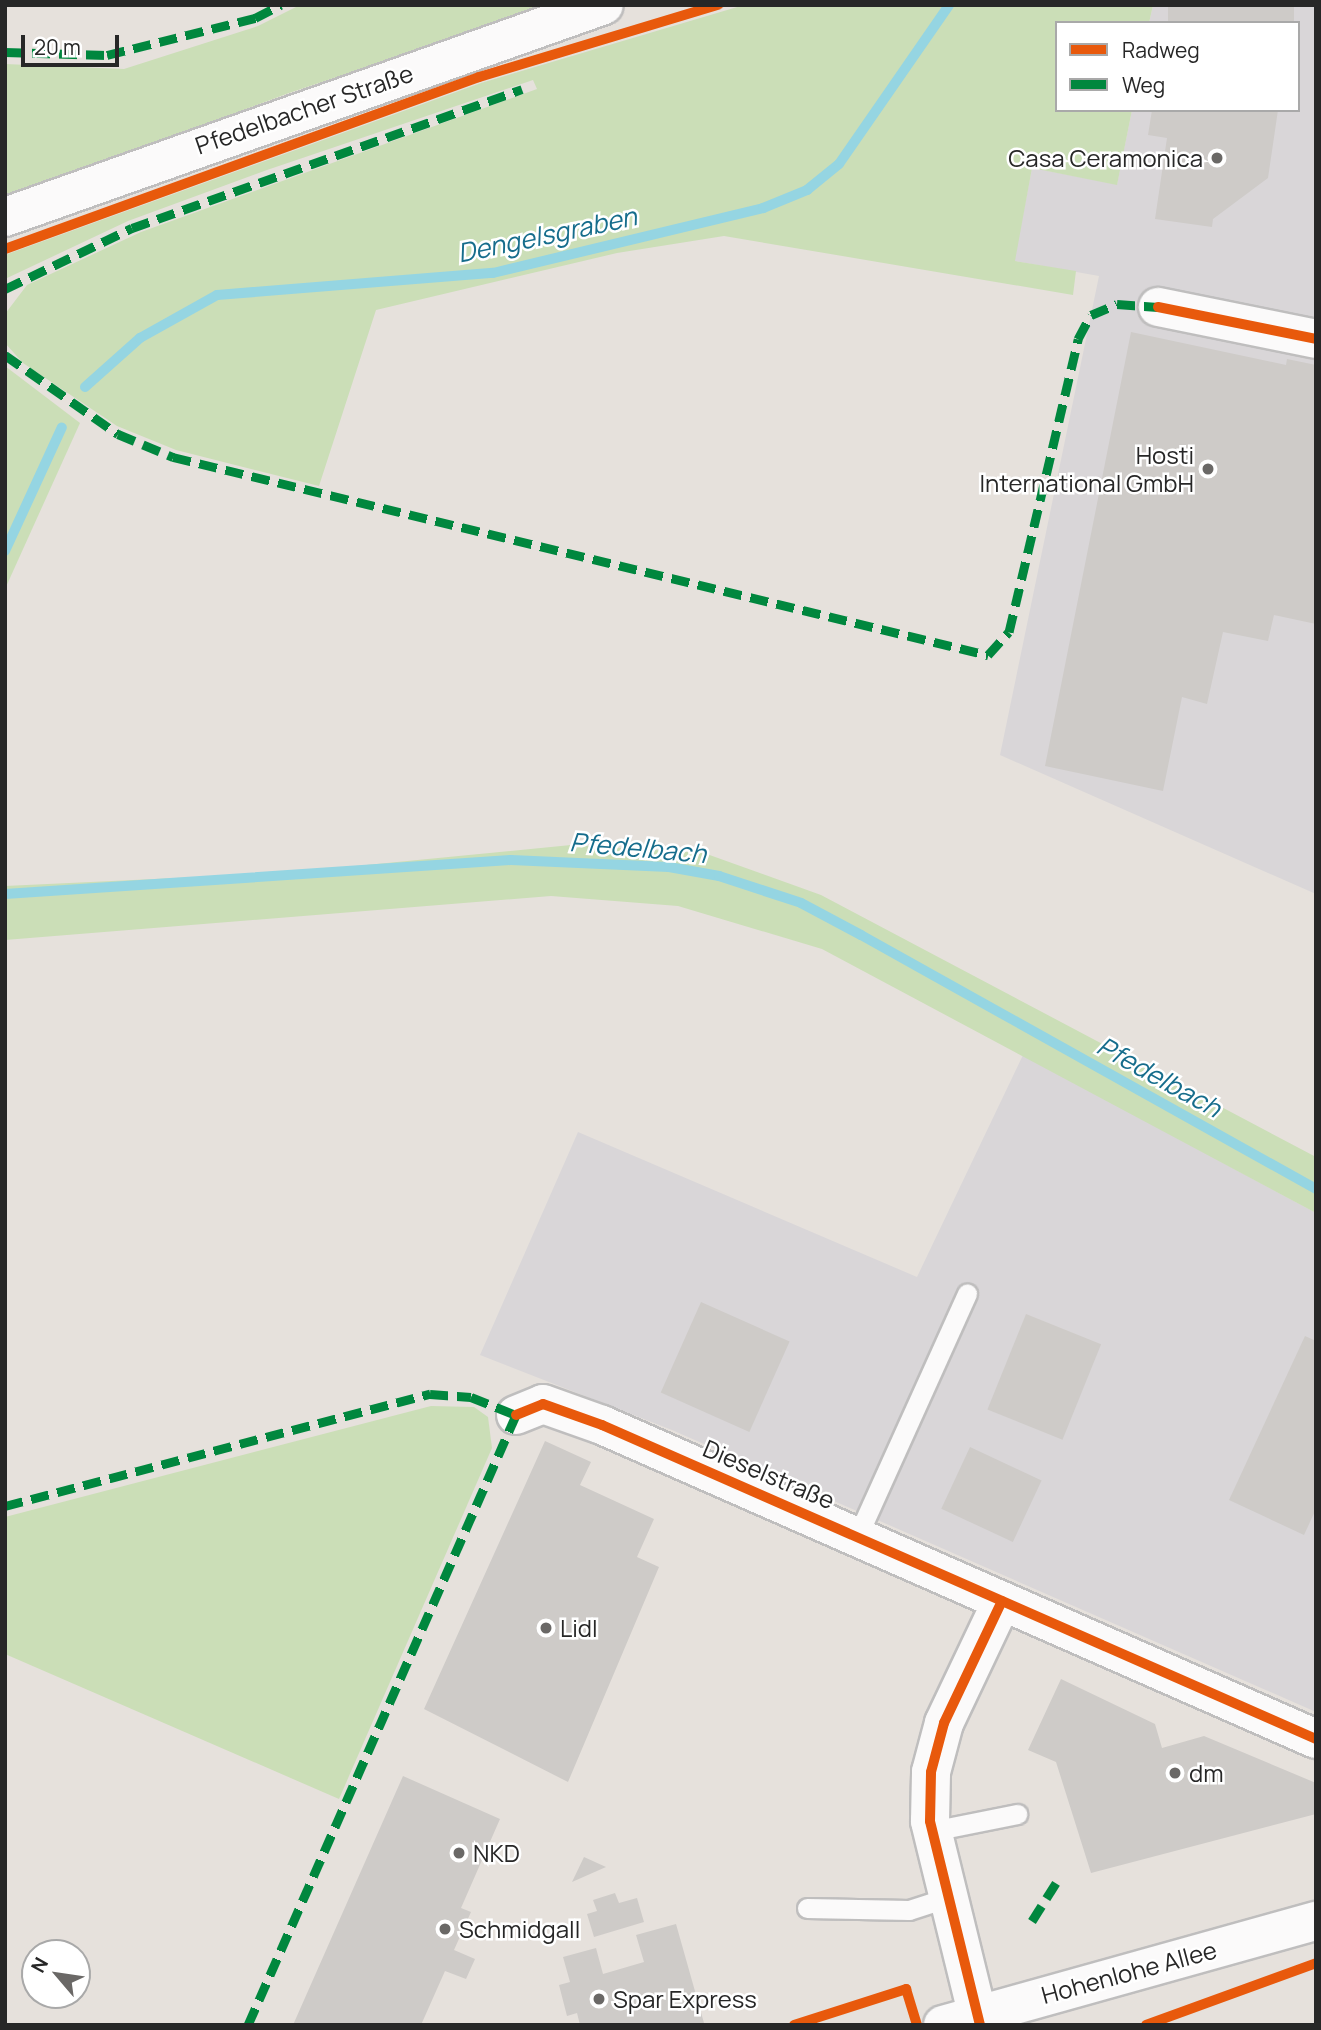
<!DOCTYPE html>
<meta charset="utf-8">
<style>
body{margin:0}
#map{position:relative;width:1321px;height:2030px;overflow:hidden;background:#e6e1dc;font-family:Manrope,sans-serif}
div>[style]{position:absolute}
.industrial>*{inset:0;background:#d9d6d8}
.green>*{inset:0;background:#cbdeb7}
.stream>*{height:10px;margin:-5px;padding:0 5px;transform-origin:5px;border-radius:5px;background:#95d5e2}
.building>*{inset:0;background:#cecbc8;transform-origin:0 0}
.roads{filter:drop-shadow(2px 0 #bfbebe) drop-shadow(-2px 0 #bfbebe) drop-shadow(0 2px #bfbebe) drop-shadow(0 -2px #bfbebe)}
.lane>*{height:19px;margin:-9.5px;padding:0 9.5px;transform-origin:9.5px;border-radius:9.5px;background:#fbfafa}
.street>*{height:38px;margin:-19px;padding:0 19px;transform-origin:19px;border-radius:19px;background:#fbfafa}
.secondary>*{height:38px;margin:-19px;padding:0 19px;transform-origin:19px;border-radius:19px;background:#fbfafa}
.quiet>*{height:9px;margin-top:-4.5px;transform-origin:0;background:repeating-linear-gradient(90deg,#00873e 0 18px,transparent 0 27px)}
.cycleway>*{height:10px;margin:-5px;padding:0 5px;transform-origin:5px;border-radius:5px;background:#e8590c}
.dots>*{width:19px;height:19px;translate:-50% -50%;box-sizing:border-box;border:4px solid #fff;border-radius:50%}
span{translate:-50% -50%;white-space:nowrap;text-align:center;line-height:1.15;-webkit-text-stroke:5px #fff;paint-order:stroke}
.street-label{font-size:24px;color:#272727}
.poi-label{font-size:24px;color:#272727}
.right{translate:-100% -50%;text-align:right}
.left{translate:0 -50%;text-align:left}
.water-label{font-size:26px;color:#166d8c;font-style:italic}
.frame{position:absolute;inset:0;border:7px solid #272727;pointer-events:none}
.legend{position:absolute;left:1055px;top:21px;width:245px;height:91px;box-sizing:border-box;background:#fff;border:2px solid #a9a9a9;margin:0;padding:9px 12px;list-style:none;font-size:21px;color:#272727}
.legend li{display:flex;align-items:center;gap:14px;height:35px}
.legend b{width:35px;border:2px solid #a9a9a9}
.north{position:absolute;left:21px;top:1939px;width:70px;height:70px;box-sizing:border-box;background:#fff;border:2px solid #a9a9a9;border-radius:50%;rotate:299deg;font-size:19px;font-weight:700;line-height:28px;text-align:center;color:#272727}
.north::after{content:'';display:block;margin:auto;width:24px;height:32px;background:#6a6866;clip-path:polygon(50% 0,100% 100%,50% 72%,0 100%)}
.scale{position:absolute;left:21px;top:35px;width:98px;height:32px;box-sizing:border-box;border:4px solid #272727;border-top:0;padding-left:9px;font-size:21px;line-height:24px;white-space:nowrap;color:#272727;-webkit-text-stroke:5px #fff;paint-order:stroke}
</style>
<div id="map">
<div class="industrial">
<div style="clip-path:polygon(1153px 5px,1316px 5px,1316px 894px,1000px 755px,1099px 276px,1014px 261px,1032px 168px,1117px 184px,1132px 110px,1298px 110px,1298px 23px,1149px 23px)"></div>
<div style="clip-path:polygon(1023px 1055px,1316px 1213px,1316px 1712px,672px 1430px,480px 1355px,578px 1132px,917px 1277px)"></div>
</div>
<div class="green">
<div style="clip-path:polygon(300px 5px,551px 5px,289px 93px,5px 199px,5px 64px,124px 69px,258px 26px)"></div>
<div style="clip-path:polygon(744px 5px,1153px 5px,1149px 23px,1057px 23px,1057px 110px,1132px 110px,1117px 185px,1032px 168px,1015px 261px,1076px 271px,1073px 295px,724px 236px,617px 253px,376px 310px,319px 486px,176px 450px,117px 426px,23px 363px,5px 343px,5px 314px,27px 285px,141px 232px,537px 89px,533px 80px,267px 170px,128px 221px,5px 279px,5px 255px,481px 83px)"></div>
<div style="clip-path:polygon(5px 366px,80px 423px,5px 589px)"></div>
<div style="clip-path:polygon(571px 845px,704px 853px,821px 895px,1316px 1157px,1316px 1213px,822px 949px,678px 906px,551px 896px,5px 940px,5px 886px,284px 873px)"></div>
<div style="clip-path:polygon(431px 1406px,474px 1407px,488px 1417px,492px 1448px,339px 1799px,5px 1654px,5px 1517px)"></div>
</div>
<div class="stream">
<div style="left:85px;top:387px;width:74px;rotate:-41.7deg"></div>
<div style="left:140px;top:338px;width:88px;rotate:-29.2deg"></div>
<div style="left:217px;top:295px;width:277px;rotate:-4.6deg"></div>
<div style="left:493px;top:273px;width:278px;rotate:-13.5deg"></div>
<div style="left:763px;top:208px;width:48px;rotate:-22.2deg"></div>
<div style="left:807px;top:190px;width:41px;rotate:-39.1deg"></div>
<div style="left:839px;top:164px;width:193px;rotate:-55.3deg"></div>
<div style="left:5px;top:551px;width:136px;rotate:-65.3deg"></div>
<div style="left:5px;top:894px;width:507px;rotate:-3.84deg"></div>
<div style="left:511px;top:860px;width:158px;rotate:2.5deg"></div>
<div style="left:669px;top:867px;width:51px;rotate:10.2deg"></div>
<div style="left:719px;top:876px;width:86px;rotate:18.2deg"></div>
<div style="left:801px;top:903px;width:68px;rotate:28.1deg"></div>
<div style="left:861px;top:935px;width:521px;rotate:29.17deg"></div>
</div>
<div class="building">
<div style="left:1168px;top:5px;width:126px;height:18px"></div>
<div style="clip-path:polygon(1152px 110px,1278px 110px,1268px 178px,1213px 219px,1212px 227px,1155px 219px,1167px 138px,1148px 135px)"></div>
<div style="clip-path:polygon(1131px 332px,1286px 365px,1287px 359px,1316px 365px,1316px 624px,1274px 615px,1268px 641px,1223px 632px,1207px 704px,1182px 697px,1163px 791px,1045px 766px)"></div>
<div style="left:701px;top:1302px;width:97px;height:99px;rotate:24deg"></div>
<div style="left:1026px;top:1314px;width:81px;height:103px;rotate:22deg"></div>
<div style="clip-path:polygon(1305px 1336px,1316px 1341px,1316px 1509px,1304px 1535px,1229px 1500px)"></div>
<div style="clip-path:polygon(545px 1441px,591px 1462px,580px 1485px,654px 1519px,637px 1557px,659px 1567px,568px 1782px,424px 1709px)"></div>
<div style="left:970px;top:1447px;width:79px;height:68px;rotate:25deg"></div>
<div style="clip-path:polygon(1061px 1679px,1155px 1724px,1162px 1748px,1204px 1736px,1316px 1783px,1316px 1814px,1091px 1873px,1056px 1762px,1028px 1750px)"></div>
<div style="clip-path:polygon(403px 1776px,500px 1819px,461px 1908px,471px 1912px,454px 1950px,475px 1959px,466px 1979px,445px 1971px,421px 2025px,293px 2025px)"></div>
<div style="clip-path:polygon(584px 1857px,606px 1867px,572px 1882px)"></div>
<div style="clip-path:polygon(615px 1893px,619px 1903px,637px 1898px,644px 1922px,594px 1937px,587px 1914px,597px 1911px,593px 1900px)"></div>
<div style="clip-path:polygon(676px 1924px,704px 2023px,580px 2025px,577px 2013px,567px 2016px,559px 1985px,570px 1982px,563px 1957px,596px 1948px,603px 1974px,644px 1962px,636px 1935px)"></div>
</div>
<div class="roads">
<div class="lane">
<div style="left:858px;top:1535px;width:265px;rotate:-65.7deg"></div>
<div style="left:932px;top:1831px;width:87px;rotate:-11.3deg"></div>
<div style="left:807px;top:1908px;width:102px;rotate:1.1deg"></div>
<div style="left:909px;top:1910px;width:39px;rotate:-18deg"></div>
</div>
<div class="street">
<div style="left:1158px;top:307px;width:161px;rotate:11.4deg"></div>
<div style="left:516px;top:1415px;width:29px;rotate:-22deg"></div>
<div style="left:543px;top:1404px;width:63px;rotate:19.6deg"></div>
<div style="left:602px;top:1425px;width:780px;rotate:23.74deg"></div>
<div style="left:980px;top:2025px;width:210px;rotate:-103.8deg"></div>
<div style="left:930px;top:1821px;width:49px;rotate:-88.8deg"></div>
<div style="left:931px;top:1772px;width:51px;rotate:-75.1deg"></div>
<div style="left:944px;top:1723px;width:135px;rotate:-64.6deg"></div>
</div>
<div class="secondary">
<div style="left:5px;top:217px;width:635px;rotate:-19.49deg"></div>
<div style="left:943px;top:2025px;width:387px;rotate:-15.6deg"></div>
</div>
</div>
<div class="quiet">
<div style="left:5px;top:52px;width:102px;rotate:1.7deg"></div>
<div style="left:107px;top:55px;width:153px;rotate:-14deg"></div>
<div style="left:255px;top:18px;width:29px;rotate:-27deg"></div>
<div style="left:5px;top:289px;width:141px;rotate:-25.7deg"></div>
<div style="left:132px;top:228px;width:414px;rotate:-19.6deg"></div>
<div style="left:5px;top:355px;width:138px;rotate:35deg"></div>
<div style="left:118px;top:434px;width:60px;rotate:22.7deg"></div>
<div style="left:173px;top:457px;width:839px;rotate:13.66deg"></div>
<div style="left:988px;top:655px;width:31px;rotate:-48deg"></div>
<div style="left:1009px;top:632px;width:301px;rotate:-76.7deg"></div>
<div style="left:1078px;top:339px;width:27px;rotate:-62deg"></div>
<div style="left:1091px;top:315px;width:28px;rotate:-23deg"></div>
<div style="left:1117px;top:304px;width:41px;rotate:4.2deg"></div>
<div style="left:5px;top:1506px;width:440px;rotate:-14.8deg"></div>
<div style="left:430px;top:1394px;width:41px;rotate:4.2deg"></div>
<div style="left:471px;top:1397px;width:48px;rotate:21.8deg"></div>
<div style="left:516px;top:1415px;width:666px;rotate:113.72deg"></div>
<div style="left:1032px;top:1921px;width:45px;rotate:-57.7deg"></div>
</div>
<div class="cycleway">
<div style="left:5px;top:249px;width:504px;rotate:-19.94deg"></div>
<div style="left:479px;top:77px;width:250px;rotate:-16.8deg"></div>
<div style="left:1158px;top:307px;width:161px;rotate:11.4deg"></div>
<div style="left:516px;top:1415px;width:29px;rotate:-22deg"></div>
<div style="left:543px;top:1404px;width:63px;rotate:19.6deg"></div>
<div style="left:602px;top:1425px;width:780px;rotate:23.74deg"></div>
<div style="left:794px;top:2025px;width:118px;rotate:-17.8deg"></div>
<div style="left:906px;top:1989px;width:38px;rotate:73deg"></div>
<div style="left:980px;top:2025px;width:210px;rotate:-103.8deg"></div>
<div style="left:930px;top:1821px;width:49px;rotate:-88.8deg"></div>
<div style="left:931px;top:1772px;width:51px;rotate:-75.1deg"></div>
<div style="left:944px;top:1723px;width:135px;rotate:-64.6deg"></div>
<div style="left:1146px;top:2025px;width:181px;rotate:-20deg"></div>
</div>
<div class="dots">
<div style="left:1217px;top:158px;background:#6a6866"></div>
<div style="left:1208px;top:469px;background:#6a6866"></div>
<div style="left:546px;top:1628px;background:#6a6866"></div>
<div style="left:1175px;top:1773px;background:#6a6866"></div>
<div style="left:459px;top:1853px;background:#6a6866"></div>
<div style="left:445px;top:1929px;background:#6a6866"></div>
<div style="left:599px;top:1999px;background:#6a6866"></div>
</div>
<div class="street-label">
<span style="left:304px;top:109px;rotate:-19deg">Pfedelbacher Straße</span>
<span style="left:769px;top:1474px;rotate:23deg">Dieselstraße</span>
<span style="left:1129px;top:1972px;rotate:-15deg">Hohenlohe Allee</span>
</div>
<div class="poi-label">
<span class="right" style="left:1203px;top:158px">Casa Ceramonica</span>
<span class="right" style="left:1194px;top:469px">Hosti<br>International GmbH</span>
<span class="left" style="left:560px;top:1628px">Lidl</span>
<span class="left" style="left:1189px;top:1773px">dm</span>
<span class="left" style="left:473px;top:1853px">NKD</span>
<span class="left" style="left:459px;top:1929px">Schmidgall</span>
<span class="left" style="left:613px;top:1999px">Spar Express</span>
</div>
<div class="water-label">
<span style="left:547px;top:235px;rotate:-12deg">Dengelsgraben</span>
<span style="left:638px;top:848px;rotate:5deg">Pfedelbach</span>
<span style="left:1159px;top:1077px;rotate:29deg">Pfedelbach</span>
</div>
<div class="frame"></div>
<ul class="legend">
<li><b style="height:9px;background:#e8590c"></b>Radweg</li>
<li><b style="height:9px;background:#00873e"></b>Weg</li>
</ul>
<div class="north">N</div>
<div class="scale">20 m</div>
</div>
